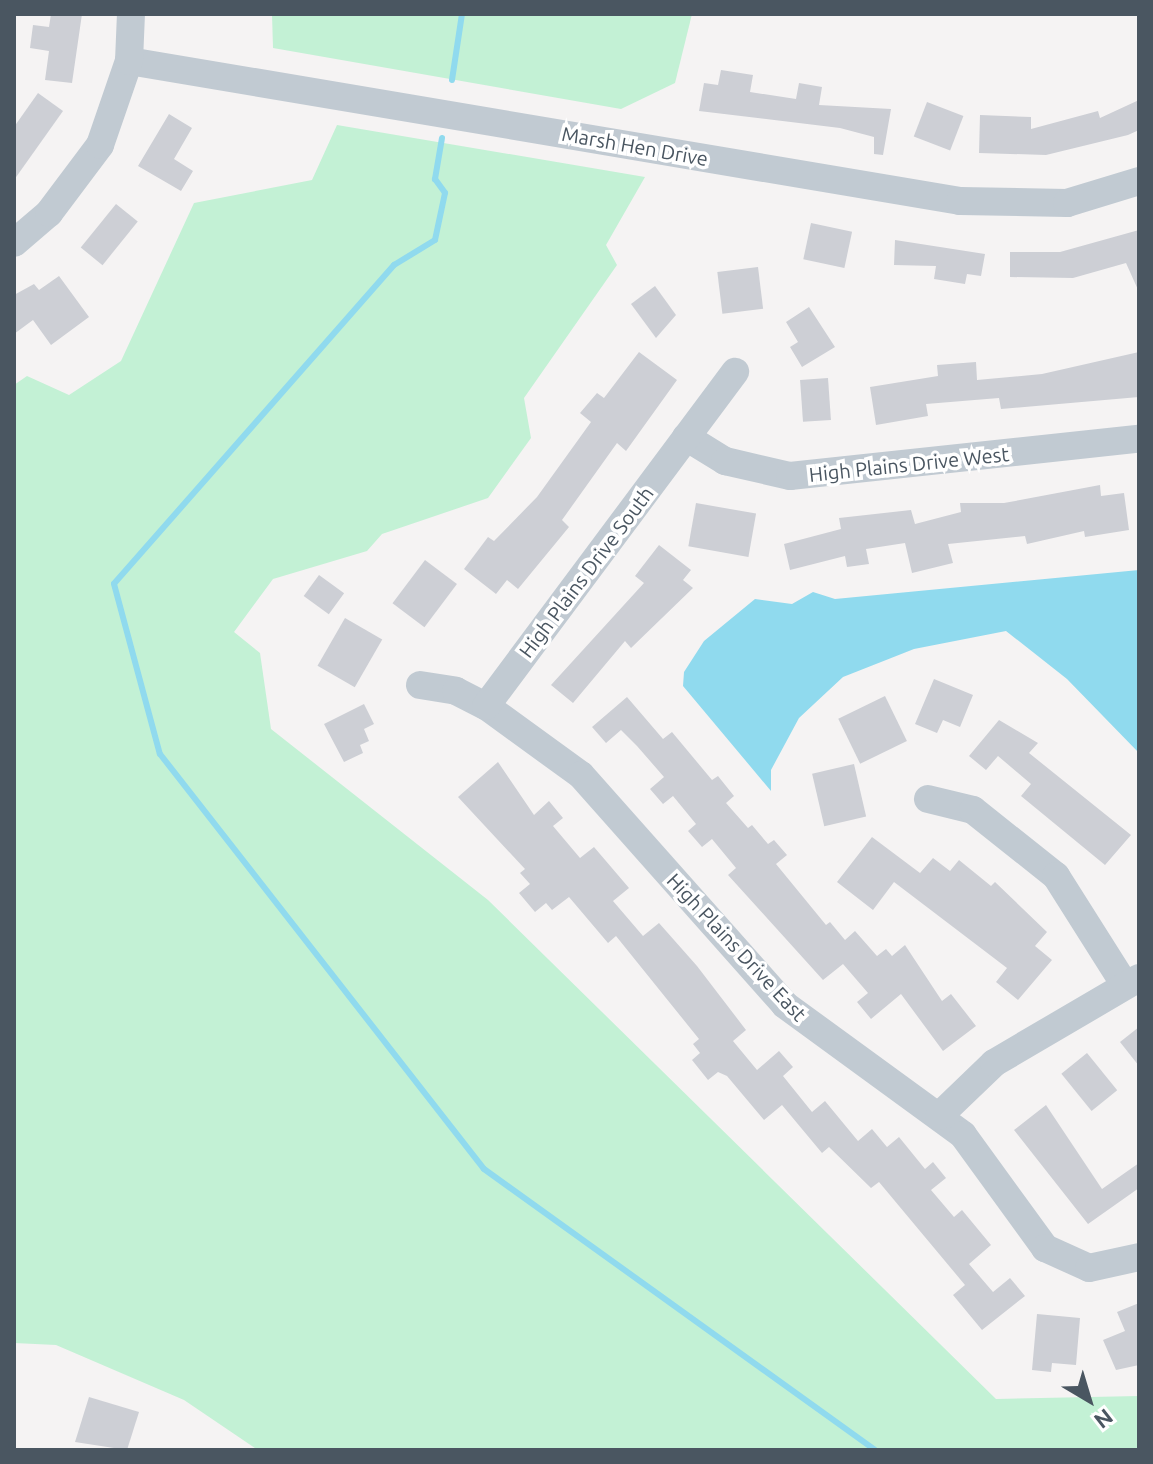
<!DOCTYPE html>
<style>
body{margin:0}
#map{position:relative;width:1153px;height:1464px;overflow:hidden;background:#f5f3f3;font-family:Ubuntu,sans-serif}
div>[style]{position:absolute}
.green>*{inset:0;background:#c3f1d5}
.water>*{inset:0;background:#90daee}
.stream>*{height:6px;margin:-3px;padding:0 3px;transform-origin:3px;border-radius:3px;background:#90daee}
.building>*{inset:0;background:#cdcfd5;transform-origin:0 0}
.minor>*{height:28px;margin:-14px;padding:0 14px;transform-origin:14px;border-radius:14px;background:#c1cad2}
span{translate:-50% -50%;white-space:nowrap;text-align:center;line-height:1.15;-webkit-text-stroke:7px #fff;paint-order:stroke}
.street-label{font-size:20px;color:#4a5661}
.frame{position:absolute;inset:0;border:16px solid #4a5661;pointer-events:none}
.north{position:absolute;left:1049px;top:1360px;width:80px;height:80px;-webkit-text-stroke:6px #fff;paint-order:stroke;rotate:142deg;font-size:22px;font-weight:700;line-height:32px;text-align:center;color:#4a5661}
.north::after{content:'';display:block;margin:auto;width:28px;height:36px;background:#4a5661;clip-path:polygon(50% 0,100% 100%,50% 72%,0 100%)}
</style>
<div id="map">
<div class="green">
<div style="clip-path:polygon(272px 14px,692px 14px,675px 83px,621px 109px,273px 48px)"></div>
<div style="clip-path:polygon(337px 125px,645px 177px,606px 245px,617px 265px,524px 398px,531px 438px,488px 498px,382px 534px,367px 551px,273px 579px,234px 632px,260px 653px,271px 729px,488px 900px,996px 1399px,1139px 1396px,1139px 1450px,258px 1450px,184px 1400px,56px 1345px,14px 1343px,14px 385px,27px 376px,69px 395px,121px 361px,194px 203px,312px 180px)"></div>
</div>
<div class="water">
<div style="clip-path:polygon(1139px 570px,1139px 753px,1067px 679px,1006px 631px,914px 649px,843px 677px,799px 718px,771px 770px,771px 791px,683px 686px,684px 672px,704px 641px,755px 599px,792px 604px,813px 592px,835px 599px)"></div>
</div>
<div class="stream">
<div style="left:452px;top:80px;width:67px;rotate:-81.4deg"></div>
<div style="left:442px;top:138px;width:42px;rotate:99.7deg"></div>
<div style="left:435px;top:179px;width:17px;rotate:54deg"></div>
<div style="left:445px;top:193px;width:48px;rotate:102deg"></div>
<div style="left:435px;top:240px;width:48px;rotate:148.6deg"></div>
<div style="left:394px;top:265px;width:424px;rotate:131.3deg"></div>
<div style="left:114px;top:584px;width:176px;rotate:74.9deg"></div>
<div style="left:160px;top:754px;width:526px;rotate:52.02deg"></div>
<div style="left:484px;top:1169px;width:481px;rotate:35.7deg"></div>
</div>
<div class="building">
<div style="clip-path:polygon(51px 14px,82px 14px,72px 83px,45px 80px,49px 51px,30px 48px,33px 25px,49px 27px)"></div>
<div style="clip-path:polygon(721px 70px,753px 75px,750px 92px,796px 99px,799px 83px,822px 87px,819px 105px,891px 109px,883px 155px,874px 154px,874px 137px,840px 128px,699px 111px,704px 83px,718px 85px)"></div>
<div style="clip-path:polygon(38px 93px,63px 111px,14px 180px,14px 127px)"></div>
<div style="clip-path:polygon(1139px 100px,1139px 130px,1128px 135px,1046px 155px,979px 153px,980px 115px,1031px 117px,1031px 129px,1098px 111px,1100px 118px)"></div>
<div style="left:927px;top:102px;width:39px;height:37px;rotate:21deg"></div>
<div style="clip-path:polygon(169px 114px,192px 128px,174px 159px,193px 171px,181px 191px,138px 166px)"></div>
<div style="left:116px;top:204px;width:28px;height:56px;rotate:39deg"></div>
<div style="left:811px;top:223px;width:42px;height:37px;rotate:12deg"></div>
<div style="clip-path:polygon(1139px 230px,1139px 292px,1126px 263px,1073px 278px,1010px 277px,1010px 252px,1060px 252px)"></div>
<div style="clip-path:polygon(895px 240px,985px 254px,981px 276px,967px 274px,965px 284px,934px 279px,936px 266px,894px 265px)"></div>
<div style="left:758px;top:267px;width:42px;height:41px;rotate:83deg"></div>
<div style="clip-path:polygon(59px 276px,89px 317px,51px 345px,33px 320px,14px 334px,14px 295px,34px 284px,39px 290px)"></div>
<div style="clip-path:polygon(655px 286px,676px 315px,656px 338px,631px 304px)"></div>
<div style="clip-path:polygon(809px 307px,835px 347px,802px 367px,790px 347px,798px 342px,786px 322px)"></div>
<div style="clip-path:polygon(639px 352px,677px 380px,626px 451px,617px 443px,562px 520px,569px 527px,518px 589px,507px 580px,496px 594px,464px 569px,488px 537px,494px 541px,537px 497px,591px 422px,580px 413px,597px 393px,604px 398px)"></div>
<div style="clip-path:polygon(1139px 352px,1139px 397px,1001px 409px,999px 398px,926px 404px,928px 416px,876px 425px,870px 387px,938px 376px,937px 365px,976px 362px,977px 380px,1042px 374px)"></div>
<div style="left:828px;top:378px;width:42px;height:28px;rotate:86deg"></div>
<div style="clip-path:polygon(1100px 485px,1101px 496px,1124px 493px,1129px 530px,1085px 537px,1084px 531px,1027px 544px,1025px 536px,948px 544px,953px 563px,912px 573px,905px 543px,866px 549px,869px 564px,847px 567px,845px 556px,790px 570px,784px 544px,841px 529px,839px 518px,911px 510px,915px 524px,961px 512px,960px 503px,1004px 503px)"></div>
<div style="left:696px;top:503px;width:61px;height:44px;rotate:10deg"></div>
<div style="clip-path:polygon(659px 545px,691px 570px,683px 580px,693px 588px,631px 648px,625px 641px,573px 703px,551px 685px,644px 583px,635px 576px)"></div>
<div style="left:425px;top:560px;width:40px;height:54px;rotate:37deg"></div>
<div style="left:319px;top:575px;width:31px;height:26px;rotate:36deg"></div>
<div style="left:345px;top:618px;width:43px;height:55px;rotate:30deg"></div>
<div style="clip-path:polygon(934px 679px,973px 695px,960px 727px,943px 720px,937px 733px,915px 724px)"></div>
<div style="left:885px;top:696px;width:50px;height:52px;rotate:64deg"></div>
<div style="clip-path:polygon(627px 697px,663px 739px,672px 732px,712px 780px,718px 776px,734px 796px,726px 803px,748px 828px,752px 825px,768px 844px,774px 840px,787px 855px,776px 864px,826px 925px,830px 922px,845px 940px,855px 931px,877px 956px,886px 949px,892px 956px,905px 945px,942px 1001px,951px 994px,976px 1026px,943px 1051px,901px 994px,871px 1019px,857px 1002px,868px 993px,843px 964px,823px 980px,728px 875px,736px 868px,712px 839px,702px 847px,688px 831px,696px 824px,673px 796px,663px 804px,650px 789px,664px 777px,637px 746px,621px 730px,606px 743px,592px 727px)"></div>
<div style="clip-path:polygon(364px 704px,374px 724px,364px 729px,369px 741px,360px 745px,363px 753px,344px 762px,324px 724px)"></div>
<div style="clip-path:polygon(999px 720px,1038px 743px,1029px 753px,1131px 835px,1105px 865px,1021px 796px,1031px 784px,998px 756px,986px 770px,969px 756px)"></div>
<div style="clip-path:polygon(498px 762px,534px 815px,549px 801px,563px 818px,553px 826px,580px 858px,594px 847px,629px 888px,613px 901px,643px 936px,659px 923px,697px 966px,746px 1030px,733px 1041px,757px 1070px,779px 1051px,793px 1067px,783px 1076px,812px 1112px,825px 1101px,858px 1141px,872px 1129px,887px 1147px,899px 1137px,925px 1169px,933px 1162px,946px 1178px,931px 1190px,954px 1217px,962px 1210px,991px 1245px,969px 1264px,993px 1292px,1010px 1278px,1025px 1296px,982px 1330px,953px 1295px,965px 1285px,879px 1182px,871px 1188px,829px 1147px,822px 1153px,782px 1105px,764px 1120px,727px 1076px,718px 1072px,708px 1080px,692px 1060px,700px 1053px,693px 1044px,699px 1039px,616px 936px,608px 943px,569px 897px,552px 910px,546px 903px,535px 912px,519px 893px,530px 884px,520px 873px,525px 869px,458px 797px)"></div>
<div style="left:854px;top:764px;width:54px;height:43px;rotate:77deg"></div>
<div style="clip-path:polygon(872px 837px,920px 873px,933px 858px,950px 871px,959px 860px,991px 886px,995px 882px,1047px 932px,1035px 946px,1052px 960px,1018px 1000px,996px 982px,1007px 968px,894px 882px,873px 910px,837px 882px)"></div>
<div style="clip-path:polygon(1139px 1027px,1139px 1066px,1120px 1042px)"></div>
<div style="left:1087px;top:1053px;width:48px;height:33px;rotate:51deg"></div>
<div style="clip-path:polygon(1046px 1105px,1102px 1189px,1139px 1163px,1139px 1188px,1088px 1224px,1014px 1130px)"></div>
<div style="clip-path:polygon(1139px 1303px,1139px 1365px,1116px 1370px,1103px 1340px,1125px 1331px,1117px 1312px)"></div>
<div style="clip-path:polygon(1037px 1314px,1080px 1318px,1076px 1365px,1052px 1363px,1051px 1372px,1032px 1370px)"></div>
<div style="clip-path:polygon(89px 1397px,139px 1412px,127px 1450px,75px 1442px)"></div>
</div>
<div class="minor">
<div style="left:129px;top:61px;width:843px;rotate:9.56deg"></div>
<div style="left:960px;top:201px;width:107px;rotate:1.1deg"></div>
<div style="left:1067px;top:203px;width:75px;rotate:-17deg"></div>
<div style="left:14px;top:243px;width:46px;rotate:-40.6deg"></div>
<div style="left:49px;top:213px;width:85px;rotate:-53.1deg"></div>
<div style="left:100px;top:145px;width:89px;rotate:-71deg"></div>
<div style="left:129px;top:61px;width:47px;rotate:-87.6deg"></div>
<div style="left:686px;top:437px;width:46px;rotate:31.6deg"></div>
<div style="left:725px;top:461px;width:67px;rotate:13deg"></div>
<div style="left:790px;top:476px;width:351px;rotate:-6.1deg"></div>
<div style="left:420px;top:685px;width:36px;rotate:9deg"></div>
<div style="left:456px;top:691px;width:34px;rotate:27deg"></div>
<div style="left:486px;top:706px;width:117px;rotate:36deg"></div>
<div style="left:581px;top:775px;width:307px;rotate:48.4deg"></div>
<div style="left:785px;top:1005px;width:220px;rotate:36.1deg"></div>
<div style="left:963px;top:1135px;width:140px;rotate:54deg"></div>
<div style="left:1045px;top:1248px;width:48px;rotate:24.4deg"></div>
<div style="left:1089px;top:1268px;width:51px;rotate:-12.4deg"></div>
<div style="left:486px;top:706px;width:417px;rotate:-53.3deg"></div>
<div style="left:928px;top:799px;width:46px;rotate:13.7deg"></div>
<div style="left:973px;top:810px;width:106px;rotate:38.5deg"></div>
<div style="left:1056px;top:876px;width:129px;rotate:57.7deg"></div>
<div style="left:939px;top:1116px;width:76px;rotate:-43.9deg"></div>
<div style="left:994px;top:1063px;width:168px;rotate:-30.4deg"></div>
</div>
<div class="street-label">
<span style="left:635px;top:146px;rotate:10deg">Marsh Hen Drive</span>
<span style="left:909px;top:464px;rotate:-6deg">High Plains Drive West</span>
<span style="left:586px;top:572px;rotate:-53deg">High Plains Drive South</span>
<span style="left:737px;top:947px;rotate:47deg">High Plains Drive East</span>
</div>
<div class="frame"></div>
<div class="north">N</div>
</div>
